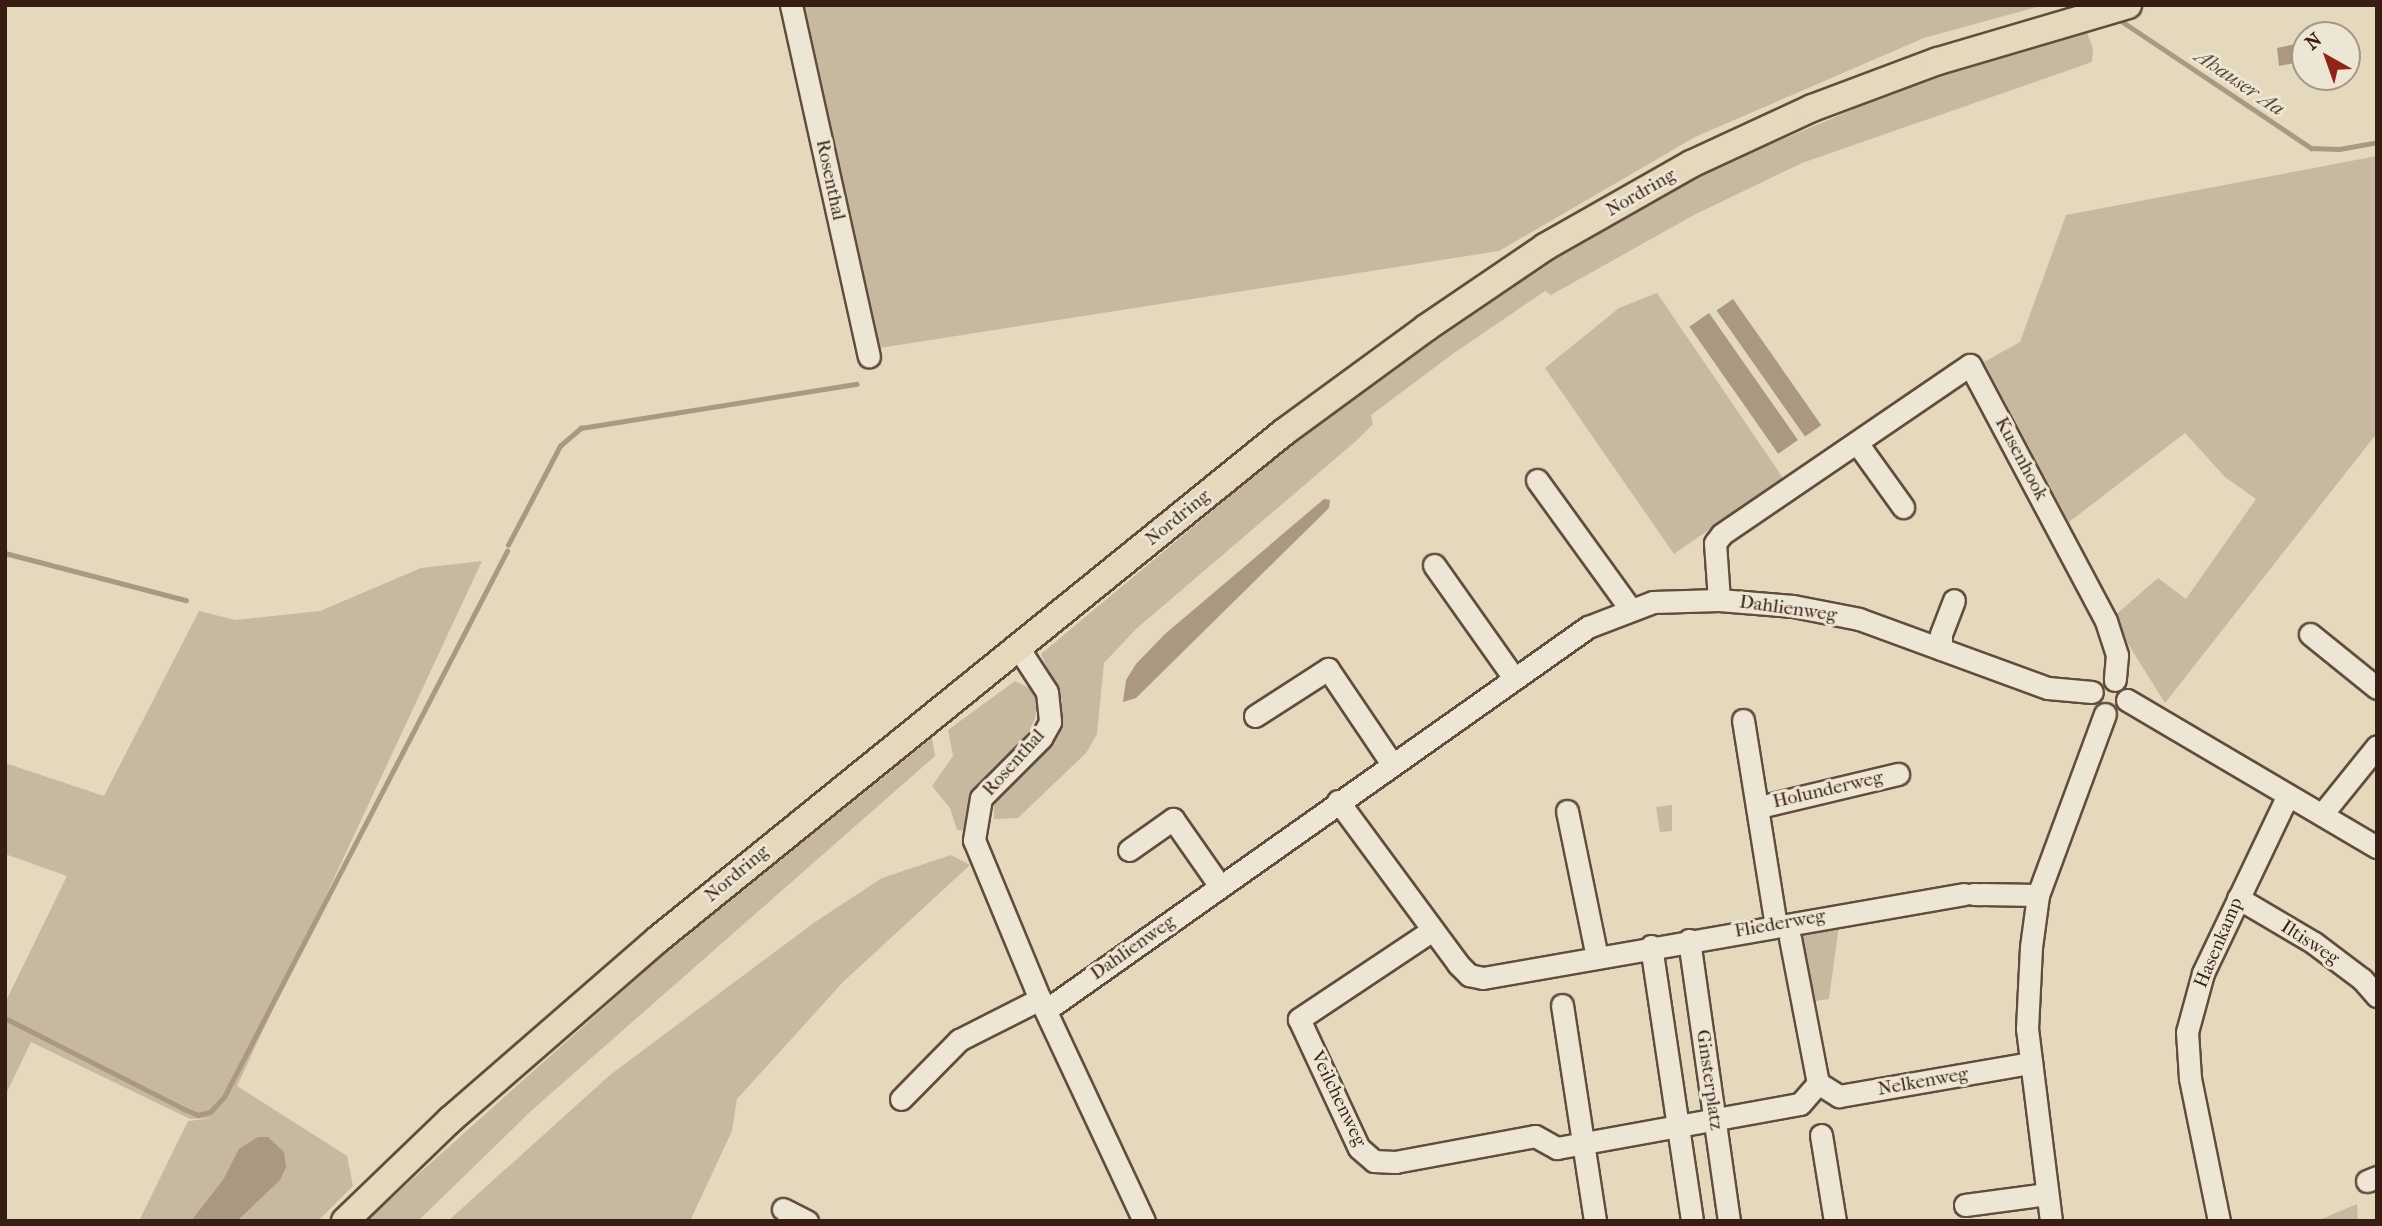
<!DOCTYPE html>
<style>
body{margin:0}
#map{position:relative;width:2382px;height:1226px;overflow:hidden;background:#e4d8bd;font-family:"IM FELL French Canon",serif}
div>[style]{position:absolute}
.green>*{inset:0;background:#c7b8a0}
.water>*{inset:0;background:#aa9883;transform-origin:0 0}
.stream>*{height:4.5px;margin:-2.25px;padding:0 2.25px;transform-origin:2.25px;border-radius:2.25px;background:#aa9883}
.roads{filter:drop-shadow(2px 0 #634c3d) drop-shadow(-2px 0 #634c3d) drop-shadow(0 2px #634c3d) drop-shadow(0 -2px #634c3d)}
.minor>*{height:21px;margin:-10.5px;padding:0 10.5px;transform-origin:10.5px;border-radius:10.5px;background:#ede6d4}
.major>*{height:26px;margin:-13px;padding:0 13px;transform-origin:13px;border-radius:13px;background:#e4d8bd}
span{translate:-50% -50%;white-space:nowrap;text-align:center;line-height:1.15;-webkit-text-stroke:6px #ede6d4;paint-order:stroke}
.street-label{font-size:19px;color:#381d12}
.water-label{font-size:21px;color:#60483a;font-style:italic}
.frame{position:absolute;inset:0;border:7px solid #381d12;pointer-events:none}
.north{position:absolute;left:2291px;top:21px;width:70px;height:70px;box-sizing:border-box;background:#ede6d4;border:2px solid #a59686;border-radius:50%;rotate:320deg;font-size:19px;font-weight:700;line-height:28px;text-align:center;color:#381d12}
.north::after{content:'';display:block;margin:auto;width:24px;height:32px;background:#8f2418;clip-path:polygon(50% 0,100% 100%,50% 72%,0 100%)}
</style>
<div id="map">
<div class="green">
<div style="clip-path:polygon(783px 5px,2044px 5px,1924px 38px,1695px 137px,1499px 251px,873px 349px)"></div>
<div style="clip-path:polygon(2086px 30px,2093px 48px,2092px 62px,1802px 163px,1694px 215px,1551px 295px,1545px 291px,1454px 353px,1371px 415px,1373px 424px,1356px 441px,1136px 629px,1104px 663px,1097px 734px,1086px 753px,1018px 818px,994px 819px,994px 799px,1058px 728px,1061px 717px,1062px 701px,1041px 654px,1326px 416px,1581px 241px,1712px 169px,1923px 80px)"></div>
<div style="clip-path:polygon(2377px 156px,2377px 433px,2165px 703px,2112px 618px,2158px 578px,2186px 599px,2256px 499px,2225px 477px,2185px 433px,2069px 522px,1984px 362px,2020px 342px,2066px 215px)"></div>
<div style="clip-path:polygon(1657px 293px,1783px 478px,1674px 554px,1545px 368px,1619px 308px)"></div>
<div style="clip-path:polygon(482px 561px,237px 1086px,347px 1156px,353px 1186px,318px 1221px,139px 1221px,188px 1121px,215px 1118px,190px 1119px,31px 1042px,5px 1096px,5px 1003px,67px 876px,5px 854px,5px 763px,104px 796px,199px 611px,235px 620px,320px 611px,421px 568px)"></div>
<div style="clip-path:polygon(1015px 681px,1033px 690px,1038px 705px,1035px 718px,1029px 732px,974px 794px,967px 809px,967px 831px,957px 830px,950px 808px,932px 786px,953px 756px,948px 730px)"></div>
<div style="clip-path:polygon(932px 738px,935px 756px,531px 1111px,418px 1221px,366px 1221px,662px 956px)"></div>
<div style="clip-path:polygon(1672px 805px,1672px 831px,1660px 832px,1656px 807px)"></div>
<div style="clip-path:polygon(951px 855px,970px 865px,843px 982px,737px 1099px,732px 1131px,690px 1221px,448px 1221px,610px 1075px,815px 922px,882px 878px)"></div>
<div style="clip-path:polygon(1839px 925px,1829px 999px,1803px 1003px,1790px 938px)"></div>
<div style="clip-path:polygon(2357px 1204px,2358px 1221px,2317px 1221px)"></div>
</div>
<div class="water">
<div style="clip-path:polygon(2305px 42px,2305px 61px,2279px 66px,2277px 48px)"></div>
<div style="left:1733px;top:299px;width:154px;height:20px;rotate:55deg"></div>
<div style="left:1709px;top:313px;width:155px;height:24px;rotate:55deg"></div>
<div style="clip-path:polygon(1324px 499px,1330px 500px,1329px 508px,1136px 698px,1123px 702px,1126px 680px,1136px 664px,1165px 634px)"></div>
<div style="clip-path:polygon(258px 1137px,268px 1137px,284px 1152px,286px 1167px,280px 1180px,237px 1221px,191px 1221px,223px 1180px,239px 1149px)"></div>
</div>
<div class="stream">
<div style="left:2117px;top:18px;width:234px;rotate:33.8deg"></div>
<div style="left:2311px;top:148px;width:28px;rotate:2deg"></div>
<div style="left:2339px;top:149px;width:39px;rotate:-10deg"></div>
<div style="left:508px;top:545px;width:112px;rotate:-62.3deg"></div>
<div style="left:560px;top:446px;width:28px;rotate:-41deg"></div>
<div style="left:581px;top:428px;width:279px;rotate:-9.1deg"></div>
<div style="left:5px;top:553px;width:187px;rotate:14.6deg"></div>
<div style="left:5px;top:1018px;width:201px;rotate:26.9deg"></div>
<div style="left:184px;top:1109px;width:15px;rotate:23deg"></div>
<div style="left:198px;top:1115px;width:12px;rotate:-14deg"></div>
<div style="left:210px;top:1112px;width:21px;rotate:-47deg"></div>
<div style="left:224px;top:1097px;width:615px;rotate:-62.6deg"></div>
</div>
<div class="roads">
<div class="minor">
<div style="left:791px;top:5px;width:360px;rotate:77.5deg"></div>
<div style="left:1857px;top:443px;width:79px;rotate:54.3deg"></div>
<div style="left:1537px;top:480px;width:160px;rotate:54.1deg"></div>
<div style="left:1434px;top:565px;width:138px;rotate:54.7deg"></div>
<div style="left:1719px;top:600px;width:57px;rotate:-94deg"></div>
<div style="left:1715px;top:543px;width:11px;rotate:-52deg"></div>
<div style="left:1722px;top:534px;width:300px;rotate:-34.3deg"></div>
<div style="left:1970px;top:365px;width:290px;rotate:62deg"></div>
<div style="left:2106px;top:621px;width:36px;rotate:72deg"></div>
<div style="left:2117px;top:655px;width:25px;rotate:95deg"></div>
<div style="left:2310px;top:634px;width:86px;rotate:38.9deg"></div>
<div style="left:1019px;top:649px;width:51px;rotate:56.9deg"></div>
<div style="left:1047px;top:692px;width:30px;rotate:84deg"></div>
<div style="left:1050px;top:722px;width:18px;rotate:119deg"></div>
<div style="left:1041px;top:738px;width:85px;rotate:135deg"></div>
<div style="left:981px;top:798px;width:43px;rotate:99.5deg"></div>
<div style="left:974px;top:840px;width:172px;rotate:67.5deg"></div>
<div style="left:1040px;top:999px;width:245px;rotate:64.9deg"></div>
<div style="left:1941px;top:649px;width:15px;rotate:-90deg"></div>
<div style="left:1941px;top:634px;width:36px;rotate:-69deg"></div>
<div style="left:2127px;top:700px;width:290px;rotate:30.5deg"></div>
<div style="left:1255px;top:716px;width:87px;rotate:-32.8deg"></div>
<div style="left:1328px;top:669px;width:115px;rotate:56deg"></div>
<div style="left:1743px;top:720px;width:208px;rotate:80.9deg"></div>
<div style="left:1338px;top:801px;width:202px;rotate:53.6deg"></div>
<div style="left:1458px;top:964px;width:16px;rotate:45deg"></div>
<div style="left:1469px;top:975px;width:14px;rotate:12deg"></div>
<div style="left:1483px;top:978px;width:488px;rotate:-9.9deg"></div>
<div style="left:1759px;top:807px;width:143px;rotate:-13.4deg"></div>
<div style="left:1567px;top:811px;width:149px;rotate:78.4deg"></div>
<div style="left:2323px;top:813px;width:86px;rotate:-51.1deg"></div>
<div style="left:1129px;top:850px;width:54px;rotate:-35.2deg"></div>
<div style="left:1173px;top:819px;width:82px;rotate:55deg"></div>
<div style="left:1973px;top:894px;width:65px;rotate:0.9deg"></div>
<div style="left:2238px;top:898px;width:88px;rotate:30.6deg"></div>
<div style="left:2314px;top:943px;width:60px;rotate:36.9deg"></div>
<div style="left:2362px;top:979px;width:23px;rotate:49deg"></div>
<div style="left:1431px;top:931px;width:159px;rotate:146.3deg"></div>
<div style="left:1299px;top:1019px;width:142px;rotate:65.1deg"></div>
<div style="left:1359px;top:1148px;width:20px;rotate:41deg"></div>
<div style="left:1374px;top:1161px;width:21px;rotate:3deg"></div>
<div style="left:1395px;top:1162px;width:142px;rotate:-10.5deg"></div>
<div style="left:1535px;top:1136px;width:25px;rotate:29deg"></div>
<div style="left:1557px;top:1148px;width:247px;rotate:-10.3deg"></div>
<div style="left:1800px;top:1104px;width:28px;rotate:-49deg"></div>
<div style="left:1790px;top:938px;width:148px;rotate:79.1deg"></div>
<div style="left:1689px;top:940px;width:284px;rotate:81.9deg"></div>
<div style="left:1651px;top:946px;width:278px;rotate:81.5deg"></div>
<div style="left:1562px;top:1005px;width:219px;rotate:81.3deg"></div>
<div style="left:1046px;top:1010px;width:664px;rotate:-35.25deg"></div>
<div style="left:1588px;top:627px;width:70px;rotate:-21deg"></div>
<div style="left:1653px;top:602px;width:66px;rotate:-1.7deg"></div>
<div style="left:1719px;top:600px;width:74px;rotate:4.6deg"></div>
<div style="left:1793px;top:606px;width:67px;rotate:11.1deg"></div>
<div style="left:1859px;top:619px;width:201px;rotate:20.1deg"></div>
<div style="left:2048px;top:688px;width:44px;rotate:5.2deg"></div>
<div style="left:1818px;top:1083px;width:25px;rotate:32deg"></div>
<div style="left:1839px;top:1096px;width:195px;rotate:-9.8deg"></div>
<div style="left:901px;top:1099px;width:83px;rotate:-45.5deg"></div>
<div style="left:959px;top:1040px;width:91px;rotate:-26.8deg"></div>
<div style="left:1821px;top:1135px;width:87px;rotate:80.8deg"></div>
<div style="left:2367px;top:1181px;width:11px;rotate:-22deg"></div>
<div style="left:1965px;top:1205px;width:83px;rotate:-7.6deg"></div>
<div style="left:783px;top:1209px;width:27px;rotate:27deg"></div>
<div style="left:2051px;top:1221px;width:193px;rotate:-97.1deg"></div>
<div style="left:2027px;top:1029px;width:82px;rotate:-87.2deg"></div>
<div style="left:2031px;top:947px;width:52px;rotate:-82.3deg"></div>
<div style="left:2038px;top:895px;width:193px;rotate:-69.7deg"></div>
<div style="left:2219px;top:1221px;width:146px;rotate:-101.5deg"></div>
<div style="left:2190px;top:1078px;width:46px;rotate:-93.7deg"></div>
<div style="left:2187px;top:1032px;width:61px;rotate:-74.8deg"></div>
<div style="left:2203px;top:973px;width:195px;rotate:-64.5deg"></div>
</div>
<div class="major">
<div style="left:345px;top:1221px;width:146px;rotate:-43.9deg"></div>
<div style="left:450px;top:1120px;width:274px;rotate:-41deg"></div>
<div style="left:657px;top:940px;width:807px;rotate:-39.01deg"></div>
<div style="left:1284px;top:432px;width:176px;rotate:-36.2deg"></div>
<div style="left:1426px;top:328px;width:144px;rotate:-34.2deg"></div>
<div style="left:1545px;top:247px;width:168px;rotate:-29.6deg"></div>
<div style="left:1691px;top:164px;width:133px;rotate:-24.8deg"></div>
<div style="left:1812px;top:108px;width:134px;rotate:-20.5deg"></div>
<div style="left:1938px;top:61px;width:198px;rotate:-16.4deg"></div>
</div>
</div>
<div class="street-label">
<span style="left:830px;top:180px;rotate:78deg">Rosenthal</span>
<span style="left:1641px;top:193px;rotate:-30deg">Nordring</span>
<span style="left:2021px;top:459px;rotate:62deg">Kusenhook</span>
<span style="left:1178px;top:518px;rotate:-39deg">Nordring</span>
<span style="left:1788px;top:609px;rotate:8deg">Dahlienweg</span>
<span style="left:1014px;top:763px;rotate:-48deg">Rosenthal</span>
<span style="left:1828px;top:790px;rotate:-13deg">Holunderweg</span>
<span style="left:737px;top:874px;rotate:-40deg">Nordring</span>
<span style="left:1780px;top:924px;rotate:-10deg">Fliederweg</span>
<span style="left:2219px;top:943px;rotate:-67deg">Hasenkamp</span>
<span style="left:2310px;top:943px;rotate:33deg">Iltisweg</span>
<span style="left:1133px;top:948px;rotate:-35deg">Dahlienweg</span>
<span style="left:1709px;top:1080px;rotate:82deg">Ginsterplatz</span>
<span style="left:1923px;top:1082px;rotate:-10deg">Nelkenweg</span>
<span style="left:1338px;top:1099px;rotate:64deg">Veilchenweg</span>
</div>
<div class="water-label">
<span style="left:2240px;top:82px;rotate:34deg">Ahauser Aa</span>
</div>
<div class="frame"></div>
<div class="north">N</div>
</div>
